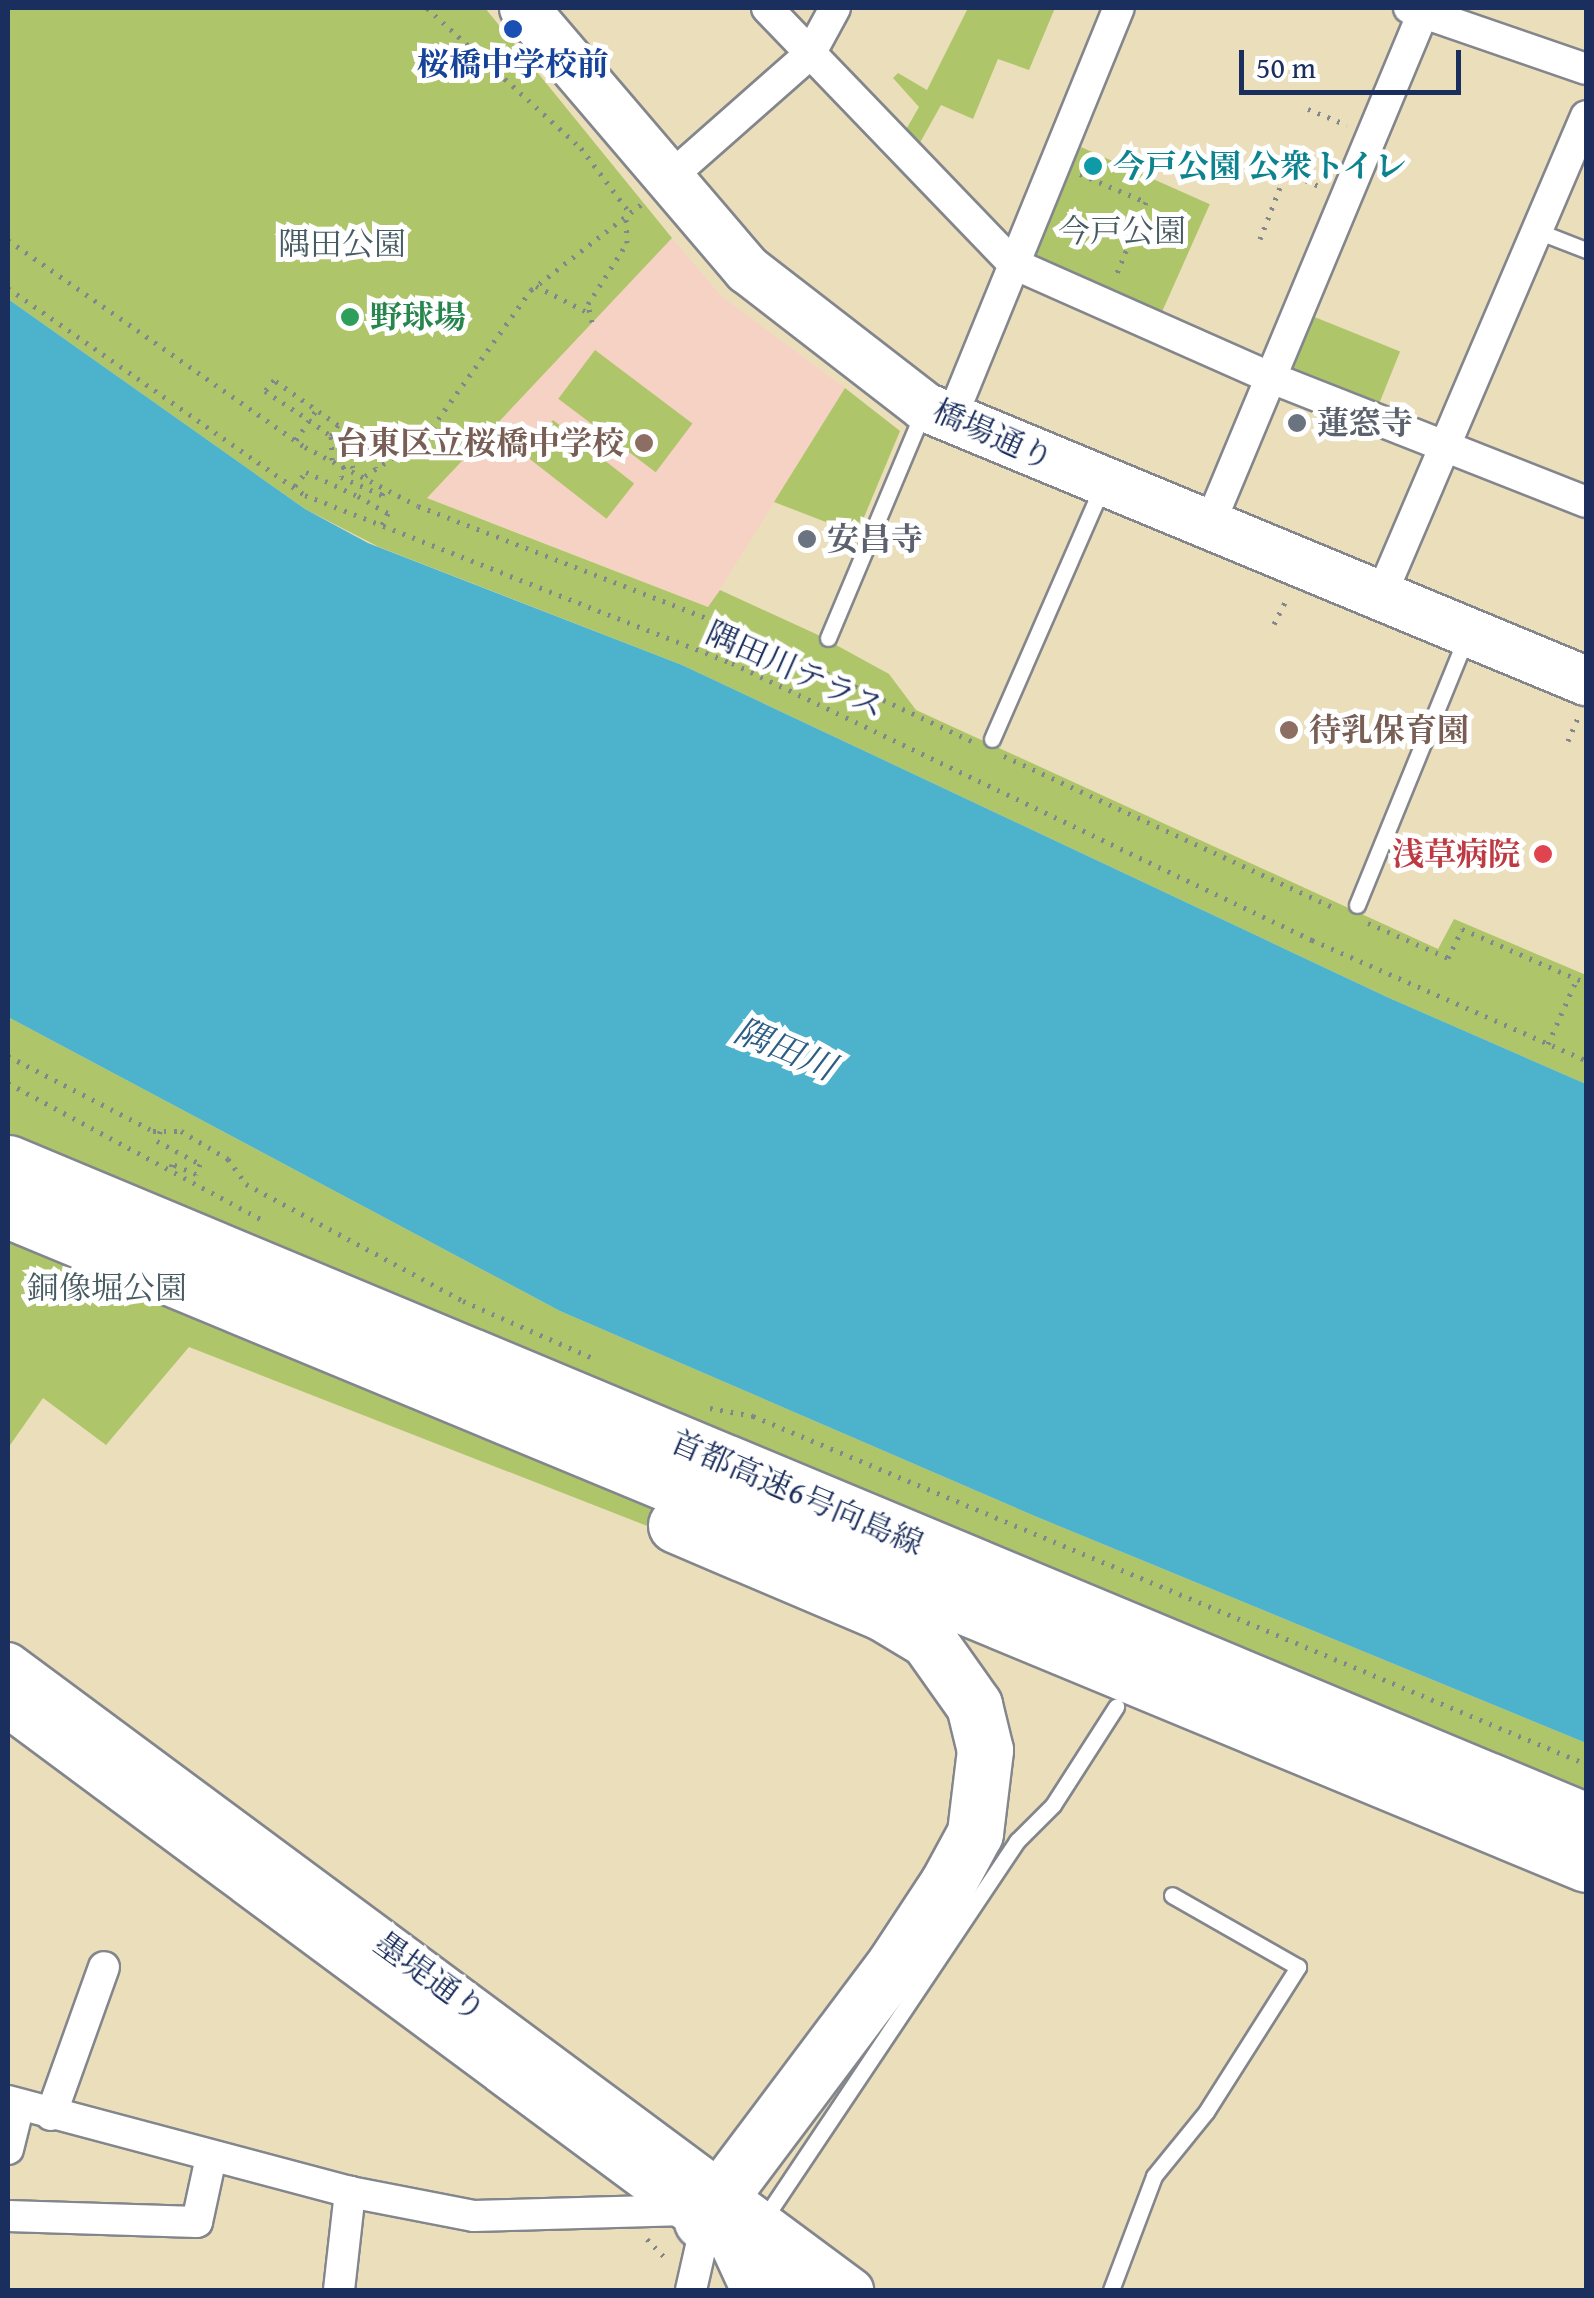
<!DOCTYPE html>
<meta charset="utf-8">
<style>
body{margin:0}
#map{position:relative;width:1594px;height:2298px;overflow:hidden;background:#ebdebb;font-family:"Gentium Book Plus","Noto Serif JP",serif}
div>[style]{position:absolute}
.built>*{inset:0;background:#f6d2c4}
.green>*{inset:0;background:#aec56a;transform-origin:0 0}
.water>*{inset:0;background:#4db2cc}
.path>*{height:5px;margin-top:-2.5px;transform-origin:0;background:repeating-linear-gradient(90deg,#83868c 0 2.5px,transparent 0 10.5px)}
.roads{filter:drop-shadow(2px 0 #83868c) drop-shadow(-2px 0 #83868c) drop-shadow(0 2px #83868c) drop-shadow(0 -2px #83868c)}
.lane>*{height:15px;margin:-7.5px;padding:0 7.5px;transform-origin:7.5px;border-radius:7.5px;background:#fff}
.street>*{height:30px;margin:-15px;padding:0 15px;transform-origin:15px;border-radius:15px;background:#fff}
.secondary>*{height:42px;margin:-21px;padding:0 21px;transform-origin:21px;border-radius:21px;background:#fff}
.primary>*{height:48px;margin:-24px;padding:0 24px;transform-origin:24px;border-radius:24px;background:#fff}
.highway>*{height:55px;margin:-27.5px;padding:0 27.5px;transform-origin:27.5px;border-radius:27.5px;background:#fff}
.dots>*{width:28px;height:28px;translate:-50% -50%;box-sizing:border-box;border:5px solid #fff;border-radius:50%}
span{translate:-50% -50%;white-space:nowrap;text-align:center;line-height:1.15;-webkit-text-stroke:10px #fff;paint-order:stroke}
.transit-label{font-size:32px;color:#164399;font-weight:700}
.culture-label{font-size:32px;color:#0d838f;font-weight:700}
.left{translate:0 -50%;text-align:left}
.park-label{font-size:32px;color:#475c62}
.leisure-label{font-size:32px;color:#27864d;font-weight:700}
.worship-label{font-size:32px;color:#5b616d;font-weight:700}
.street-label{font-size:32px;color:#1b2f5e}
.education-label{font-size:32px;color:#785e54;font-weight:700}
.right{translate:-100% -50%;text-align:right}
.health-label{font-size:32px;color:#be3a42;font-weight:700}
.water-label{font-size:35px;color:#2c5d84;font-style:italic}
.frame{position:absolute;inset:0;border:10px solid #1b2f5e;pointer-events:none}
.scale{position:absolute;left:1239px;top:50px;width:222px;height:45px;box-sizing:border-box;border:5px solid #1b2f5e;border-top:0;padding-left:12px;font-size:30px;line-height:35px;white-space:nowrap;color:#1b2f5e;-webkit-text-stroke:8px #fff;paint-order:stroke}
</style>
<div id="map">
<div class="built">
<div style="clip-path:polygon(672px 238px,721px 296px,845px 388px,709px 607px,426px 497px)"></div>
</div>
<div class="green">
<div style="clip-path:polygon(8px 8px,485px 8px,672px 238px,427px 498px,708px 607px,720px 590px,816px 634px,889px 674px,916px 710px,1438px 949px,1454px 919px,1586px 975px,1586px 1084px,1387px 997px,682px 665px,379px 547px,305px 509px,8px 299px)"></div>
<div style="clip-path:polygon(968px 8px,1055px 8px,1029px 70px,998px 59px,973px 119px,941px 105px,917px 148px,904px 133px,919px 107px,893px 78px,898px 73px,927px 90px)"></div>
<div style="left:1081px;top:147px;width:141px;height:121px;rotate:24deg"></div>
<div style="left:1312px;top:316px;width:95px;height:57px;rotate:22deg"></div>
<div style="left:595px;top:350px;width:122px;height:61px;rotate:37deg"></div>
<div style="clip-path:polygon(845px 388px,900px 431px,857px 534px,774px 502px)"></div>
<div style="left:553px;top:420px;width:103px;height:45px;rotate:38deg"></div>
<div style="clip-path:polygon(8px 1017px,560px 1311px,1037px 1517px,1586px 1743px,1586px 1838px,936px 1563px,911px 1629px,189px 1347px,106px 1445px,43px 1398px,8px 1448px)"></div>
</div>
<div class="water">
<div style="clip-path:polygon(8px 299px,305px 509px,368px 543px,682px 665px,1387px 997px,1586px 1084px,1586px 1743px,1037px 1517px,560px 1311px,8px 1017px)"></div>
</div>
<div class="path">
<div style="left:427px;top:8px;width:208px;rotate:42.3deg"></div>
<div style="left:581px;top:148px;width:81px;rotate:53deg"></div>
<div style="left:1308px;top:109px;width:42px;rotate:22.3deg"></div>
<div style="left:1080px;top:174px;width:72px;rotate:23deg"></div>
<div style="left:1146px;top:202px;width:82px;rotate:112.2deg"></div>
<div style="left:1260px;top:239px;width:72px;rotate:-68.8deg"></div>
<div style="left:1286px;top:172px;width:36px;rotate:23deg"></div>
<div style="left:8px;top:240px;width:362px;rotate:34.9deg"></div>
<div style="left:305px;top:447px;width:127px;rotate:27.6deg"></div>
<div style="left:418px;top:506px;width:315px;rotate:21.2deg"></div>
<div style="left:712px;top:620px;width:287px;rotate:25deg"></div>
<div style="left:536px;top:286px;width:57px;rotate:27deg"></div>
<div style="left:8px;top:288px;width:362px;rotate:34.9deg"></div>
<div style="left:305px;top:495px;width:459px;rotate:21.5deg"></div>
<div style="left:732px;top:663px;width:643px;rotate:25.53deg"></div>
<div style="left:1312px;top:940px;width:299px;rotate:23.7deg"></div>
<div style="left:592px;top:322px;width:18px;rotate:-103deg"></div>
<div style="left:588px;top:304px;width:72px;rotate:-57.4deg"></div>
<div style="left:627px;top:243px;width:27px;rotate:-92deg"></div>
<div style="left:296px;top:440px;width:36px;rotate:-56deg"></div>
<div style="left:369px;top:447px;width:22px;rotate:72deg"></div>
<div style="left:332px;top:460px;width:24px;rotate:-92deg"></div>
<div style="left:331px;top:436px;width:13px;rotate:-58deg"></div>
<div style="left:338px;top:425px;width:78px;rotate:-144.9deg"></div>
<div style="left:274px;top:380px;width:14px;rotate:129deg"></div>
<div style="left:265px;top:391px;width:53px;rotate:33.4deg"></div>
<div style="left:309px;top:420px;width:27px;rotate:36deg"></div>
<div style="left:331px;top:436px;width:17px;rotate:36deg"></div>
<div style="left:345px;top:446px;width:23px;rotate:70deg"></div>
<div style="left:344px;top:466px;width:11px;rotate:105deg"></div>
<div style="left:341px;top:477px;width:45px;rotate:23.7deg"></div>
<div style="left:382px;top:495px;width:8px;rotate:-60deg"></div>
<div style="left:365px;top:476px;width:73px;rotate:-33.3deg"></div>
<div style="left:426px;top:436px;width:180px;rotate:-54.3deg"></div>
<div style="left:531px;top:290px;width:143px;rotate:-37.9deg"></div>
<div style="left:295px;top:486px;width:18px;rotate:-52deg"></div>
<div style="left:306px;top:472px;width:57px;rotate:24.8deg"></div>
<div style="left:358px;top:496px;width:34px;rotate:30deg"></div>
<div style="left:388px;top:513px;width:18px;rotate:117deg"></div>
<div style="left:1274px;top:624px;width:29px;rotate:-63deg"></div>
<div style="left:1568px;top:741px;width:28px;rotate:-67deg"></div>
<div style="left:1004px;top:756px;width:364px;rotate:24.7deg"></div>
<div style="left:1368px;top:923px;width:87px;rotate:23.6deg"></div>
<div style="left:1448px;top:958px;width:32px;rotate:-64deg"></div>
<div style="left:1462px;top:929px;width:135px;rotate:23.5deg"></div>
<div style="left:1548px;top:1044px;width:71px;rotate:-66deg"></div>
<div style="left:8px;top:1056px;width:163px;rotate:27.3deg"></div>
<div style="left:153px;top:1131px;width:28px"></div>
<div style="left:181px;top:1131px;width:55px;rotate:30.8deg"></div>
<div style="left:228px;top:1159px;width:31px;rotate:54deg"></div>
<div style="left:246px;top:1184px;width:247px;rotate:28.3deg"></div>
<div style="left:463px;top:1301px;width:144px;rotate:23.7deg"></div>
<div style="left:8px;top:1083px;width:291px;rotate:28.3deg"></div>
<div style="left:160px;top:1131px;width:10px;rotate:107deg"></div>
<div style="left:157px;top:1141px;width:49px;rotate:28.1deg"></div>
<div style="left:200px;top:1164px;width:11px;rotate:112deg"></div>
<div style="left:196px;top:1174px;width:26px;rotate:-157deg"></div>
<div style="left:172px;top:1164px;width:10px;rotate:101deg"></div>
<div style="left:710px;top:1408px;width:44px;rotate:10.5deg"></div>
<div style="left:753px;top:1416px;width:903px;rotate:22.67deg"></div>
<div style="left:647px;top:2239px;width:29px;rotate:46deg"></div>
</div>
<div class="roads">
<div class="lane">
<div style="left:1537px;top:231px;width:53px;rotate:21.2deg"></div>
<div style="left:828px;top:638px;width:247px;rotate:-67.2deg"></div>
<div style="left:992px;top:739px;width:275px;rotate:-66.4deg"></div>
<div style="left:1357px;top:905px;width:291px;rotate:-67.8deg"></div>
<div style="left:764px;top:2219px;width:455px;rotate:-56.2deg"></div>
<div style="left:1017px;top:1841px;width:51px;rotate:-45deg"></div>
<div style="left:1053px;top:1805px;width:117px;rotate:-57.3deg"></div>
<div style="left:1111px;top:2290px;width:122px;rotate:-69.3deg"></div>
<div style="left:1154px;top:2176px;width:82px;rotate:-50.9deg"></div>
<div style="left:1206px;top:2112px;width:172px;rotate:-57.6deg"></div>
<div style="left:1298px;top:1967px;width:145px;rotate:-150.3deg"></div>
</div>
<div class="street">
<div style="left:767px;top:8px;width:354px;rotate:46.1deg"></div>
<div style="left:1012px;top:263px;width:281px;rotate:23.9deg"></div>
<div style="left:1269px;top:377px;width:341px;rotate:21.5deg"></div>
<div style="left:1409px;top:8px;width:187px;rotate:19deg"></div>
<div style="left:668px;top:179px;width:189px;rotate:-41.4deg"></div>
<div style="left:810px;top:54px;width:52px;rotate:-61.5deg"></div>
<div style="left:951px;top:419px;width:444px;rotate:-67.8deg"></div>
<div style="left:1208px;top:528px;width:563px;rotate:-67.35deg"></div>
<div style="left:1379px;top:600px;width:526px;rotate:-66.84deg"></div>
<div style="left:8px;top:2101px;width:354px;rotate:14.9deg"></div>
<div style="left:350px;top:2192px;width:126px;rotate:11deg"></div>
<div style="left:474px;top:2216px;width:213px;rotate:-1.6deg"></div>
<div style="left:51px;top:2115px;width:157px;rotate:-70.3deg"></div>
<div style="left:8px;top:2149px;width:45px;rotate:-76deg"></div>
<div style="left:8px;top:2216px;width:189px;rotate:1.8deg"></div>
<div style="left:197px;top:2222px;width:66px;rotate:-77.8deg"></div>
<div style="left:721px;top:2236px;width:60px;rotate:65.2deg"></div>
<div style="left:339px;top:2290px;width:99px;rotate:-83.6deg"></div>
<div style="left:691px;top:2290px;width:68px;rotate:-77.2deg"></div>
</div>
<div class="secondary">
<div style="left:8px;top:1664px;width:1051px;rotate:36.56deg"></div>
<div style="left:8px;top:1706px;width:980px;rotate:36.58deg"></div>
</div>
<div class="primary">
<div style="left:524px;top:8px;width:345px;rotate:49.5deg"></div>
<div style="left:748px;top:270px;width:224px;rotate:37.7deg"></div>
<div style="left:925px;top:407px;width:716px;rotate:22.52deg"></div>
</div>
<div class="highway">
<div style="left:8px;top:1163px;width:1710px;rotate:22.64deg"></div>
<div style="left:8px;top:1210px;width:1708px;rotate:22.51deg"></div>
<div style="left:676px;top:1525px;width:225px;rotate:23deg"></div>
<div style="left:883px;top:1613px;width:52px;rotate:31deg"></div>
<div style="left:928px;top:1640px;width:80px;rotate:54.7deg"></div>
<div style="left:974px;top:1705px;width:46px;rotate:76.3deg"></div>
<div style="left:985px;top:1750px;width:84px;rotate:96.9deg"></div>
<div style="left:975px;top:1833px;width:57px;rotate:118.4deg"></div>
<div style="left:948px;top:1883px;width:98px;rotate:123.4deg"></div>
<div style="left:894px;top:1965px;width:320px;rotate:126.9deg"></div>
</div>
</div>
<div class="dots">
<div style="left:513px;top:29px;background:#1a4fb4"></div>
<div style="left:1093px;top:166px;background:#0f9aa8"></div>
<div style="left:350px;top:317px;background:#2e9e5b"></div>
<div style="left:1297px;top:423px;background:#6b7280"></div>
<div style="left:644px;top:443px;background:#8d6e63"></div>
<div style="left:807px;top:539px;background:#6b7280"></div>
<div style="left:1289px;top:730px;background:#8d6e63"></div>
<div style="left:1543px;top:854px;background:#e0444e"></div>
</div>
<div class="transit-label">
<span style="left:513px;top:64px">桜橋中学校前</span>
</div>
<div class="culture-label">
<span class="left" style="left:1113px;top:166px">今戸公園 公衆トイレ</span>
</div>
<div class="park-label">
<span style="left:1122px;top:231px">今戸公園</span>
<span style="left:342px;top:244px">隅田公園</span>
<span style="left:107px;top:1288px">銅像堀公園</span>
</div>
<div class="leisure-label">
<span class="left" style="left:370px;top:317px">野球場</span>
</div>
<div class="worship-label">
<span class="left" style="left:1317px;top:423px">蓮窓寺</span>
<span class="left" style="left:827px;top:539px">安昌寺</span>
</div>
<div class="street-label">
<span style="left:993px;top:435px;rotate:24deg">橋場通り</span>
<span style="left:795px;top:670px;rotate:24deg">隅田川テラス</span>
<span style="left:797px;top:1493px;rotate:23deg">首都高速6号向島線</span>
<span style="left:430px;top:1977px;rotate:36deg">墨堤通り</span>
</div>
<div class="education-label">
<span class="right" style="left:624px;top:443px">台東区立桜橋中学校</span>
<span class="left" style="left:1309px;top:730px">待乳保育園</span>
</div>
<div class="health-label">
<span class="right" style="left:1520px;top:854px">浅草病院</span>
</div>
<div class="water-label">
<span style="left:785px;top:1049px;rotate:23deg">隅田川</span>
</div>
<div class="frame"></div>
<div class="scale">50 m</div>
</div>
